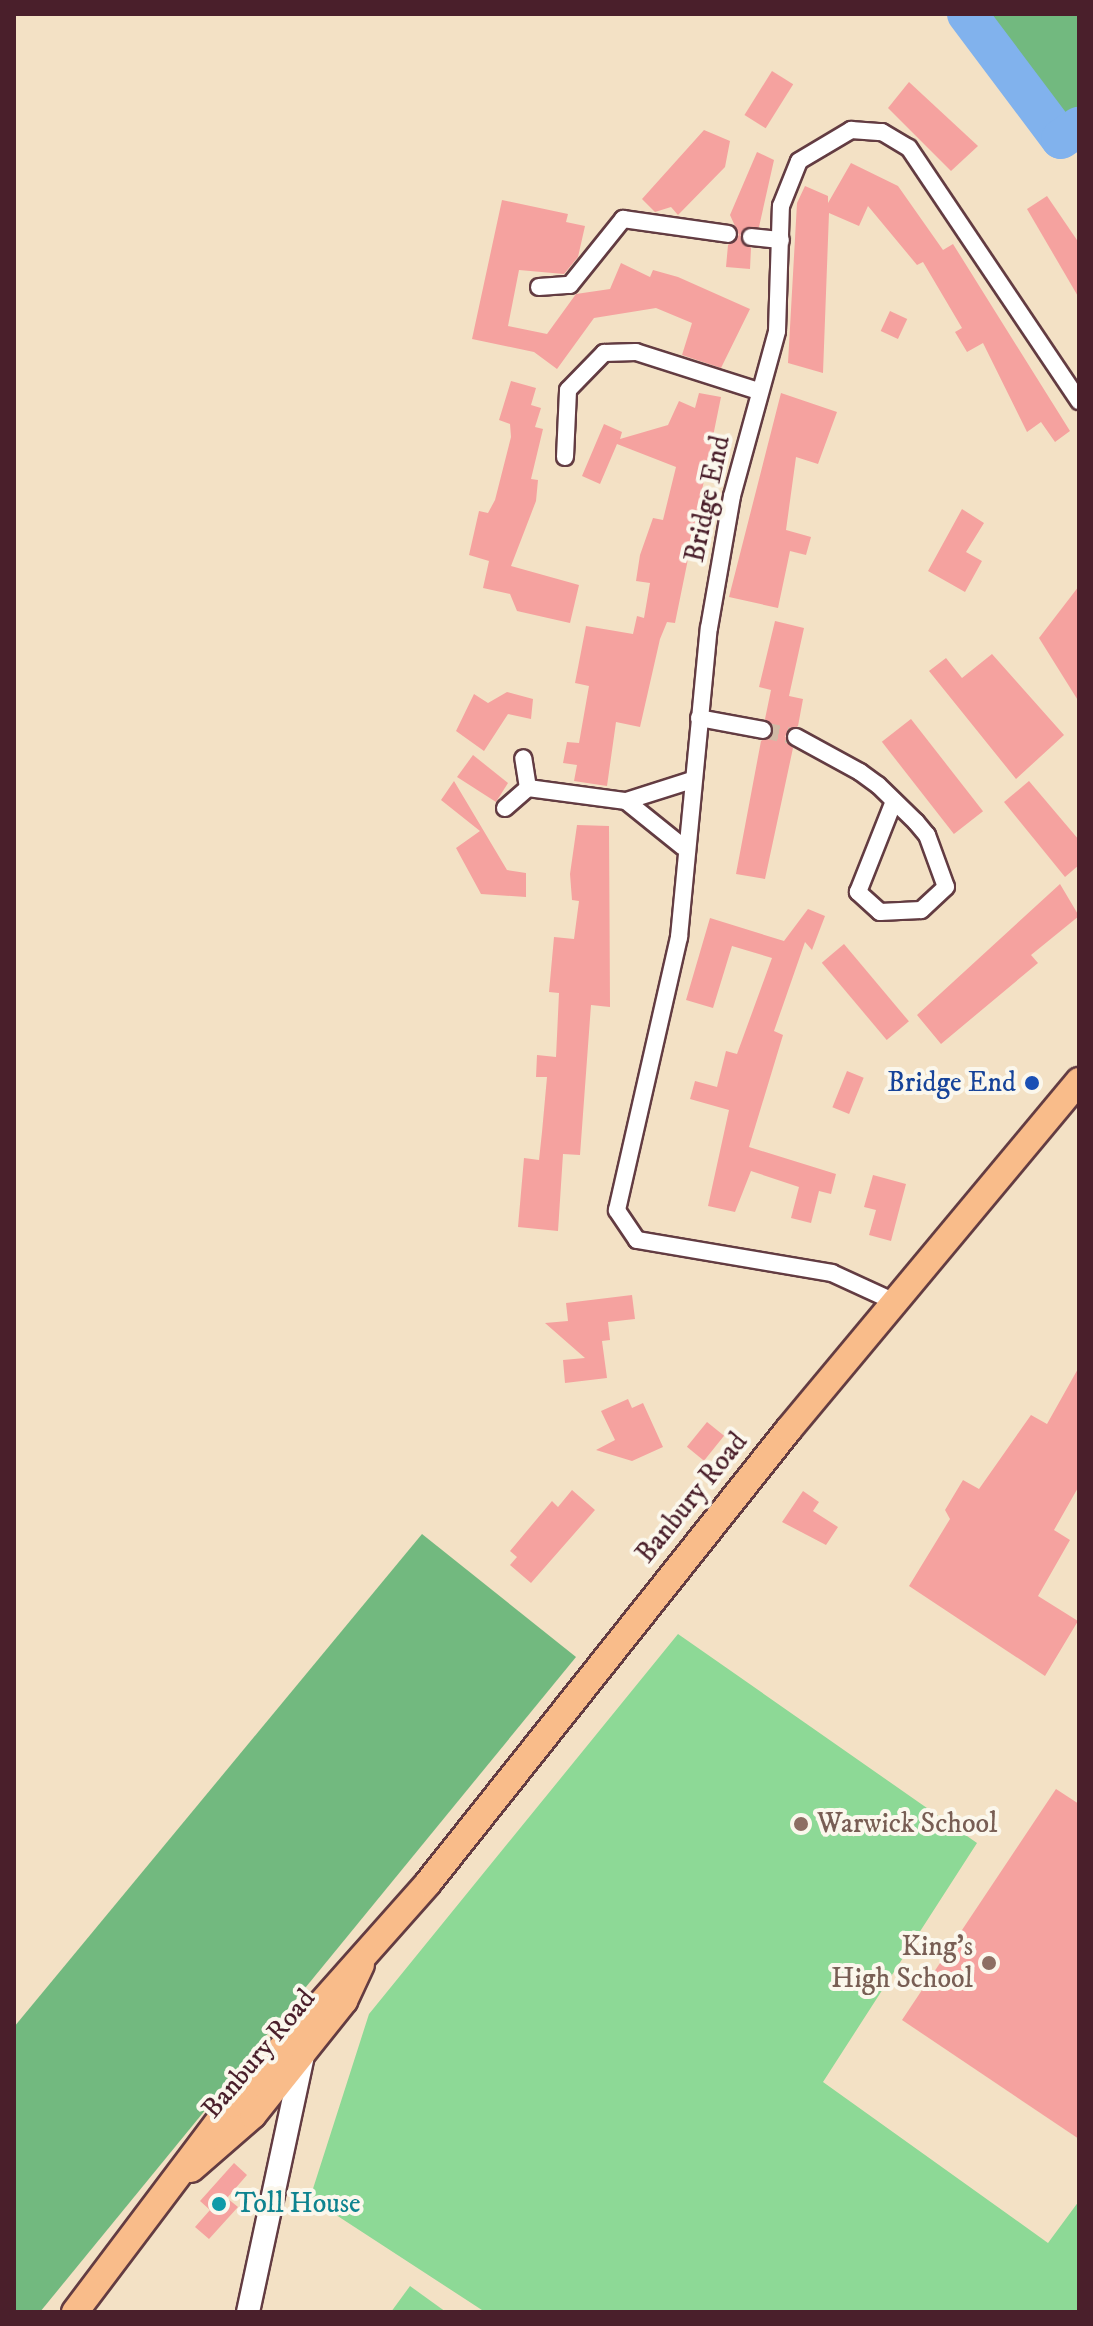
<!DOCTYPE html>
<style>
body{margin:0}
#map{position:relative;width:1093px;height:2326px;overflow:hidden;background:#f3e1c5;font-family:"IM FELL DW Pica",serif}
div>[style]{position:absolute}
.green>*{inset:0;background:#8dd996}
.forest>*{inset:0;background:#72b97f}
.river>*{height:40px;margin:-20px;padding:0 20px;transform-origin:20px;border-radius:20px;background:#81b2ed}
.building>*{inset:0;background:#f5a29f;transform-origin:0 0}
.minor-tunnel>*{height:16px;margin-top:-8px;transform-origin:0;background:repeating-linear-gradient(90deg,#d1baa6 0 16px,transparent 0 24px)}
.roads{filter:drop-shadow(2px 0 #633c42) drop-shadow(-2px 0 #633c42) drop-shadow(0 2px #633c42) drop-shadow(0 -2px #633c42)}
.minor>*{height:16px;margin:-8px;padding:0 8px;transform-origin:8px;border-radius:8px;background:#fff}
.tertiary>*{height:22px;margin:-11px;padding:0 11px;transform-origin:11px;border-radius:11px;background:#fff}
.primary>*{height:26px;margin:-13px;padding:0 13px;transform-origin:13px;border-radius:13px;background:#f9bc8a}
.dots>*{width:22px;height:22px;translate:-50% -50%;box-sizing:border-box;border:4px solid #fbf7ec;border-radius:50%}
span{translate:-50% -50%;white-space:nowrap;text-align:center;line-height:1.15;-webkit-text-stroke:8px #fbf7ec;paint-order:stroke}
.street-label{font-size:28px;color:#4a1f2b}
.transit-label{font-size:28px;color:#164399}
.right{translate:-100% -50%;text-align:right}
.education-label{font-size:28px;color:#785e54}
.left{translate:0 -50%;text-align:left}
.culture-label{font-size:28px;color:#0d838f}
.frame{position:absolute;inset:0;border:16px solid #4a1f2b;pointer-events:none}
</style>
<div id="map">
<div class="green">
<div style="clip-path:polygon(678px 1634px,977px 1843px,823px 2082px,1048px 2243px,1079px 2201px,1079px 2312px,485px 2312px,310px 2198px,369px 2014px)"></div>
<div style="clip-path:polygon(410px 2286px,446px 2312px,391px 2312px)"></div>
</div>
<div class="forest">
<div style="clip-path:polygon(955px 14px,1079px 14px,1079px 149px,1064px 158px)"></div>
<div style="clip-path:polygon(422px 1534px,576px 1657px,40px 2312px,14px 2312px,14px 2027px)"></div>
</div>
<div class="river">
<div style="left:967px;top:14px;width:156px;rotate:53.1deg"></div>
<div style="left:1061px;top:139px;width:22px;rotate:-34deg"></div>
</div>
<div class="building">
<div style="left:772px;top:71px;width:25px;height:52px;rotate:32deg"></div>
<div style="clip-path:polygon(909px 82px,978px 146px,951px 171px,888px 108px)"></div>
<div style="clip-path:polygon(704px 130px,730px 141px,725px 167px,678px 215px,671px 207px,655px 212px,642px 199px)"></div>
<div style="clip-path:polygon(757px 152px,774px 160px,759px 227px,740px 235px,751px 248px,750px 269px,726px 267px,728px 245px,739px 235px,730px 215px)"></div>
<div style="clip-path:polygon(851px 163px,898px 186px,943px 250px,953px 244px,1070px 431px,1055px 442px,1041px 422px,1027px 432px,983px 343px,967px 352px,955px 332px,962px 328px,923px 262px,917px 265px,868px 206px,859px 226px,829px 213px,823px 373px,788px 363px,797px 203px,805px 186px,828px 196px,828px 203px)"></div>
<div style="clip-path:polygon(1047px 196px,1079px 243px,1079px 298px,1027px 209px)"></div>
<div style="clip-path:polygon(502px 200px,568px 214px,566px 222px,585px 226px,578px 257px,564px 274px,519px 270px,508px 326px,547px 334px,576px 294px,610px 289px,621px 263px,650px 277px,653px 270px,678px 277px,750px 309px,721px 368px,682px 355px,692px 323px,656px 308px,594px 318px,557px 369px,534px 352px,472px 339px)"></div>
<div style="left:890px;top:311px;width:19px;height:22px;rotate:25deg"></div>
<div style="clip-path:polygon(511px 381px,536px 388px,531px 405px,541px 408px,535px 427px,543px 429px,531px 479px,538px 480px,536px 501px,511px 566px,579px 585px,570px 623px,517px 611px,510px 594px,483px 588px,489px 561px,469px 555px,479px 511px,488px 513px,495px 500px,511px 437px,510px 424px,499px 420px)"></div>
<div style="clip-path:polygon(699px 393px,721px 397px,675px 623px,667px 622px,660px 639px,640px 727px,616px 722px,607px 786px,574px 781px,577px 765px,563px 763px,567px 742px,579px 743px,589px 686px,575px 683px,586px 626px,633px 634px,637px 616px,644px 618px,650px 583px,636px 581px,640px 555px,653px 518px,663px 520px,676px 467px,617px 444px,600px 484px,582px 476px,604px 424px,622px 432px,620px 439px,668px 425px,679px 401px,695px 408px)"></div>
<div style="clip-path:polygon(781px 393px,837px 412px,818px 464px,796px 457px,786px 530px,811px 537px,806px 555px,790px 551px,778px 608px,729px 597px)"></div>
<div style="clip-path:polygon(962px 509px,984px 523px,966px 552px,982px 561px,965px 592px,928px 571px)"></div>
<div style="clip-path:polygon(1079px 586px,1079px 702px,1039px 638px)"></div>
<div style="clip-path:polygon(775px 621px,804px 628px,789px 696px,803px 699px,798px 726px,785px 736px,793px 748px,765px 879px,736px 874px,761px 741px,774px 731px,765px 719px,771px 690px,759px 687px)"></div>
<div style="clip-path:polygon(992px 654px,1064px 735px,1016px 779px,929px 671px,946px 658px,962px 678px)"></div>
<div style="clip-path:polygon(507px 692px,533px 699px,531px 719px,508px 714px,484px 751px,456px 731px,474px 694px,488px 703px)"></div>
<div style="left:911px;top:719px;width:117px;height:37px;rotate:52deg"></div>
<div style="clip-path:polygon(473px 755px,508px 783px,496px 802px,457px 777px)"></div>
<div style="clip-path:polygon(454px 781px,507px 870px,526px 873px,526px 897px,481px 894px,456px 848px,480px 831px,441px 800px)"></div>
<div style="clip-path:polygon(1029px 781px,1079px 840px,1079px 865px,1065px 877px,1004px 802px)"></div>
<div style="clip-path:polygon(577px 825px,609px 826px,610px 1007px,591px 1005px,580px 1155px,563px 1154px,558px 1231px,518px 1227px,524px 1158px,539px 1160px,542px 1132px,547px 1077px,536px 1077px,537px 1055px,556px 1057px,559px 993px,549px 992px,554px 937px,574px 939px,579px 901px,572px 900px,570px 874px)"></div>
<div style="clip-path:polygon(1060px 884px,1079px 916px,1031px 955px,1038px 963px,941px 1044px,917px 1015px)"></div>
<div style="clip-path:polygon(808px 909px,825px 916px,812px 950px,805px 942px,774px 1031px,783px 1035px,749px 1147px,836px 1174px,831px 1194px,819px 1191px,811px 1223px,791px 1218px,799px 1187px,751px 1171px,735px 1212px,708px 1206px,729px 1110px,690px 1099px,695px 1081px,717px 1087px,726px 1051px,737px 1054px,772px 958px,732px 946px,713px 1008px,686px 1000px,710px 918px,784px 941px)"></div>
<div style="left:844px;top:944px;width:101px;height:29px;rotate:50deg"></div>
<div style="left:847px;top:1071px;width:18px;height:39px;rotate:22deg"></div>
<div style="clip-path:polygon(873px 1175px,906px 1184px,891px 1241px,869px 1235px,876px 1210px,864px 1207px)"></div>
<div style="clip-path:polygon(632px 1295px,635px 1319px,608px 1322px,610px 1340px,602px 1341px,607px 1378px,565px 1383px,563px 1360px,585px 1358px,545px 1323px,568px 1321px,566px 1303px)"></div>
<div style="clip-path:polygon(1079px 1367px,1079px 1486px,1054px 1530px,1070px 1540px,1038px 1596px,1078px 1621px,1045px 1676px,909px 1586px,950px 1519px,945px 1510px,963px 1480px,979px 1489px,1031px 1415px,1047px 1424px)"></div>
<div style="clip-path:polygon(628px 1399px,632px 1408px,643px 1403px,663px 1447px,632px 1461px,596px 1450px,615px 1440px,601px 1411px)"></div>
<div style="left:707px;top:1422px;width:22px;height:32px;rotate:39deg"></div>
<div style="clip-path:polygon(572px 1490px,595px 1510px,531px 1583px,510px 1565px,517px 1557px,510px 1551px,552px 1501px,558px 1507px)"></div>
<div style="clip-path:polygon(803px 1491px,819px 1502px,813px 1511px,838px 1527px,826px 1545px,782px 1522px)"></div>
<div style="clip-path:polygon(1056px 1789px,1079px 1804px,1079px 2139px,902px 2020px)"></div>
<div style="clip-path:polygon(234px 2163px,247px 2175px,227px 2198px,238px 2207px,209px 2239px,195px 2227px,210px 2210px,200px 2201px)"></div>
</div>
<div class="minor-tunnel">
<div style="left:763px;top:730px;width:34px;rotate:12deg"></div>
</div>
<div class="roads">
<div class="minor">
<div style="left:751px;top:237px;width:30px;rotate:6deg"></div>
<div style="left:539px;top:287px;width:31px;rotate:-4deg"></div>
<div style="left:570px;top:285px;width:85px;rotate:-51.2deg"></div>
<div style="left:623px;top:219px;width:106px;rotate:8.1deg"></div>
<div style="left:565px;top:457px;width:67px;rotate:-87.4deg"></div>
<div style="left:568px;top:390px;width:52px;rotate:-45.8deg"></div>
<div style="left:604px;top:353px;width:32px;rotate:-2deg"></div>
<div style="left:636px;top:352px;width:128px;rotate:17.7deg"></div>
<div style="left:699px;top:718px;width:65px;rotate:10.6deg"></div>
<div style="left:796px;top:737px;width:73px;rotate:28.7deg"></div>
<div style="left:860px;top:772px;width:22px;rotate:36deg"></div>
<div style="left:878px;top:785px;width:53px;rotate:44.2deg"></div>
<div style="left:916px;top:822px;width:17px;rotate:50deg"></div>
<div style="left:927px;top:835px;width:55px;rotate:69.9deg"></div>
<div style="left:946px;top:887px;width:34px;rotate:137deg"></div>
<div style="left:921px;top:910px;width:41px;rotate:177.2deg"></div>
<div style="left:880px;top:912px;width:30px;rotate:-138deg"></div>
<div style="left:858px;top:892px;width:98px;rotate:-68.4deg"></div>
<div style="left:528px;top:788px;width:99px;rotate:7.6deg"></div>
<div style="left:626px;top:801px;width:69px;rotate:-17.7deg"></div>
<div style="left:626px;top:801px;width:73px;rotate:38.9deg"></div>
<div style="left:505px;top:808px;width:30px;rotate:-41deg"></div>
<div style="left:528px;top:788px;width:30px;rotate:-99deg"></div>
<div style="left:895px;top:1302px;width:69px;rotate:-155.3deg"></div>
<div style="left:832px;top:1273px;width:198px;rotate:-170.4deg"></div>
<div style="left:637px;top:1240px;width:36px;rotate:-124deg"></div>
<div style="left:617px;top:1210px;width:280px;rotate:-77.2deg"></div>
<div style="left:679px;top:937px;width:310px;rotate:-84.5deg"></div>
<div style="left:709px;top:628px;width:134px;rotate:-80.1deg"></div>
<div style="left:732px;top:496px;width:171px;rotate:-74.7deg"></div>
<div style="left:777px;top:331px;width:125px;rotate:-88.2deg"></div>
<div style="left:781px;top:206px;width:48px;rotate:-68.2deg"></div>
<div style="left:799px;top:161px;width:61px;rotate:-30.8deg"></div>
<div style="left:851px;top:130px;width:31px;rotate:4deg"></div>
<div style="left:882px;top:132px;width:31px;rotate:31deg"></div>
<div style="left:909px;top:148px;width:305px;rotate:56.1deg"></div>
</div>
<div class="tertiary">
<div style="left:248px;top:2312px;width:267px;rotate:-77.9deg"></div>
</div>
<div class="primary">
<div style="left:191px;top:2169px;width:82px;rotate:-41.1deg"></div>
<div style="left:253px;top:2115px;width:146px;rotate:-51.4deg"></div>
<div style="left:344px;top:2001px;width:40px;rotate:-65deg"></div>
<div style="left:75px;top:2312px;width:261px;rotate:-53deg"></div>
<div style="left:232px;top:2104px;width:295px;rotate:-48.4deg"></div>
<div style="left:428px;top:1883px;width:580px;rotate:-51.51deg"></div>
<div style="left:789px;top:1429px;width:453px;rotate:-50.2deg"></div>
</div>
</div>
<div class="dots">
<div style="left:1032px;top:1083px;background:#1a4fb4"></div>
<div style="left:801px;top:1824px;background:#8d6e63"></div>
<div style="left:989px;top:1963px;background:#8d6e63"></div>
<div style="left:219px;top:2204px;background:#0f9aa8"></div>
</div>
<div class="street-label">
<span style="left:708px;top:499px;rotate:-78deg">Bridge End</span>
<span style="left:692px;top:1498px;rotate:-51deg">Banbury Road</span>
<span style="left:259px;top:2054px;rotate:-50deg">Banbury Road</span>
</div>
<div class="transit-label">
<span class="right" style="left:1016px;top:1083px">Bridge End</span>
</div>
<div class="education-label">
<span class="left" style="left:817px;top:1824px">Warwick School</span>
<span class="right" style="left:973px;top:1963px">King's<br>High School</span>
</div>
<div class="culture-label">
<span class="left" style="left:235px;top:2204px">Toll House</span>
</div>
<div class="frame"></div>
</div>
